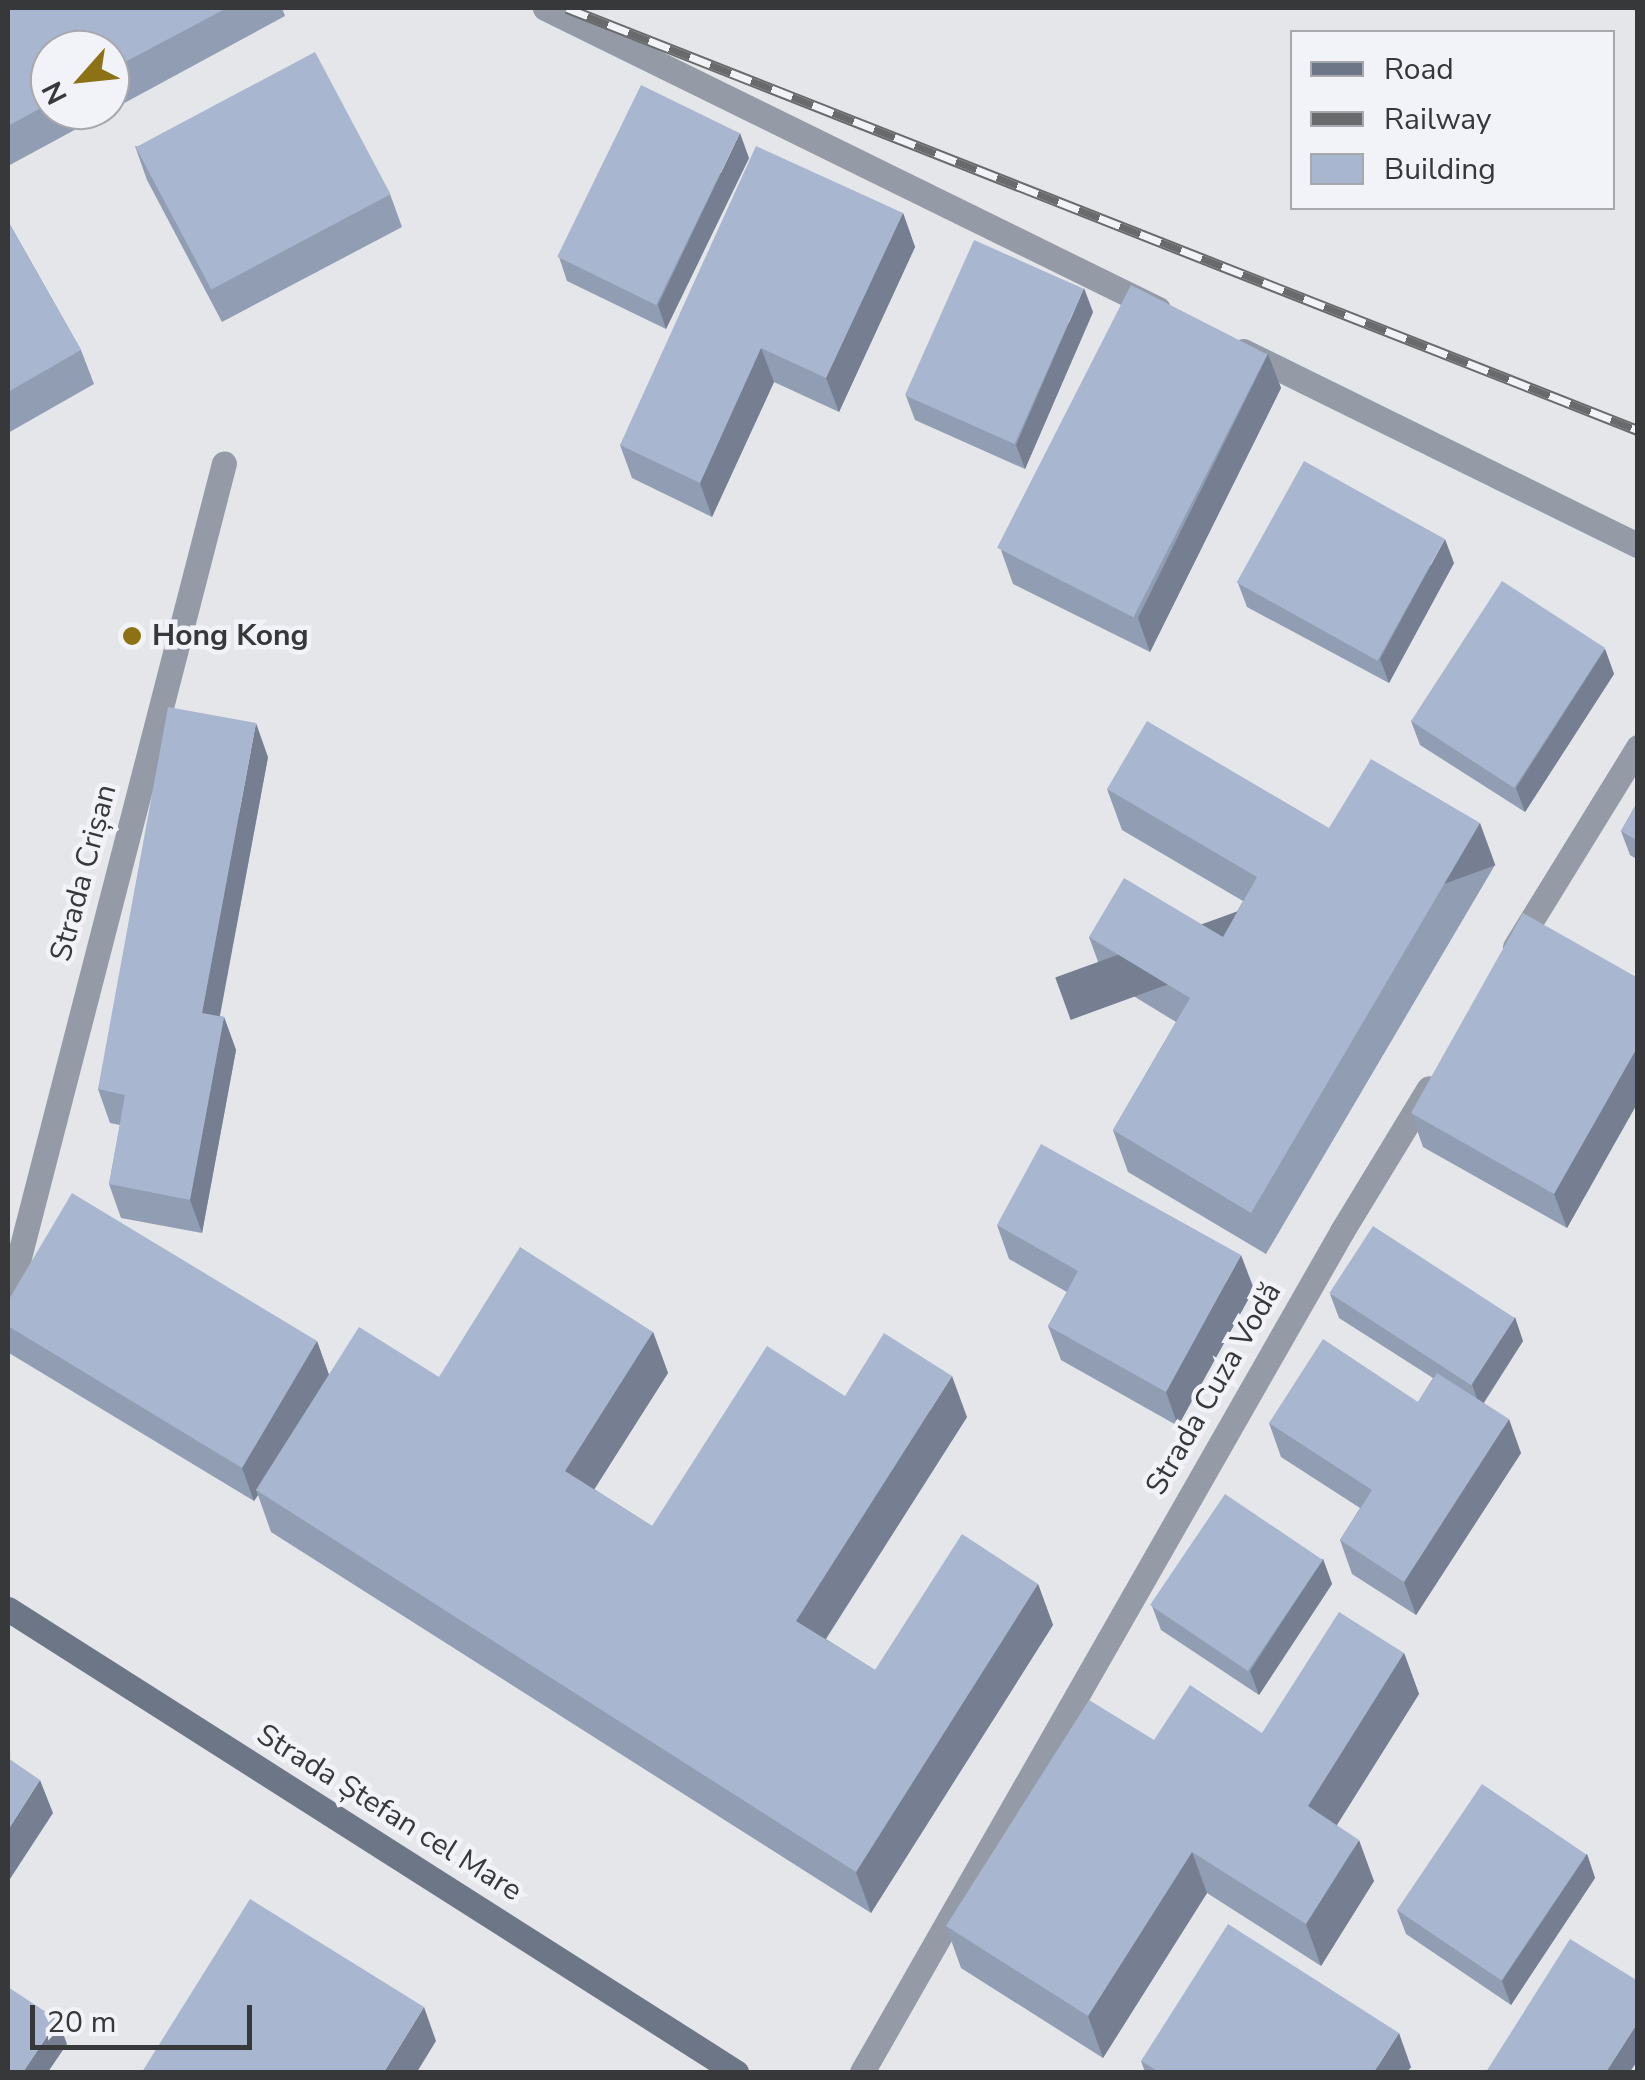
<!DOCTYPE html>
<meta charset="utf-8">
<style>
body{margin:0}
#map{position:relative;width:1645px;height:2080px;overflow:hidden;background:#e4e6ea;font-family:"Nunito Sans",sans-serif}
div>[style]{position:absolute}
.street>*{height:25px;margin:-12.5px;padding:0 12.5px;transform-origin:12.5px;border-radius:12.5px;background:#949ba6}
.secondary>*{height:25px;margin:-12.5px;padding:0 12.5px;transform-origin:12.5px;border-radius:12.5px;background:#6d7687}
.rail>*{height:11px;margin-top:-5.5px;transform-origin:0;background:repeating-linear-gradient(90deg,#f1f3f8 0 22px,#696a6c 0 44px);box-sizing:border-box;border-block:2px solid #696a6c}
.wall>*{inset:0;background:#909db3}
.shaded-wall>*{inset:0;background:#767f92;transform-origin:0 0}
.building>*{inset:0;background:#a8b6d0;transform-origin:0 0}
.dots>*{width:28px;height:28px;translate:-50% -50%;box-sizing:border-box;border:5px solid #f1f3f8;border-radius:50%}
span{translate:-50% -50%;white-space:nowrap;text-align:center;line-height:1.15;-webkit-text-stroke:9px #f1f3f8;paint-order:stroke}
.poi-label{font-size:30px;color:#373839;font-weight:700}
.left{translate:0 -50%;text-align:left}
.street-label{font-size:30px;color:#373839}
.frame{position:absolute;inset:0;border:10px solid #373839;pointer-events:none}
.legend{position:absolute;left:1290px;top:30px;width:325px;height:180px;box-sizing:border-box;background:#f1f3f8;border:2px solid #a7a8ac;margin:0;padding:12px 18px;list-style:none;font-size:30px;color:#373839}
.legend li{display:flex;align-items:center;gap:20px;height:50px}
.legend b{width:50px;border:2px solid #a7a8ac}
.north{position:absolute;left:30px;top:30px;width:100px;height:100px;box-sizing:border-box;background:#f1f3f8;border:2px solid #a7a8ac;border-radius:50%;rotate:243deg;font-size:28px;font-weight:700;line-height:40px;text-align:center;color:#373839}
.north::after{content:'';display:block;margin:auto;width:35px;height:45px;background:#8d7115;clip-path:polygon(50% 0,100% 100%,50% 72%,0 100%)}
.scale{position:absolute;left:30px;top:2005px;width:222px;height:45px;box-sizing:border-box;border:5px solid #373839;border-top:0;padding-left:12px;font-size:30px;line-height:35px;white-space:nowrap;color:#373839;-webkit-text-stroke:8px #f1f3f8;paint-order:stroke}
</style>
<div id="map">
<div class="street">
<div style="left:545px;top:8px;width:683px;rotate:26.15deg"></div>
<div style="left:1243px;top:351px;width:440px;rotate:26.2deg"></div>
<div style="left:1515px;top:947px;width:235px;rotate:-58.4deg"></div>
<div style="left:8px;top:1300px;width:864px;rotate:-75.53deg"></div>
<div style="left:862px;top:2072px;width:968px;rotate:-60.28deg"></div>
<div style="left:1342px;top:1231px;width:167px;rotate:-58.7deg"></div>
</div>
<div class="secondary">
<div style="left:8px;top:1609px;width:863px;rotate:32.46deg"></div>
</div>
<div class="rail">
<div style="left:567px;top:8px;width:1151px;rotate:21.51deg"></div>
</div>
<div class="wall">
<div style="clip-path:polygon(evenodd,8px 8px,282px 8px,285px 16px,8px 166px,8px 8px,50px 50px,110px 50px,110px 110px,50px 110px,50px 50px)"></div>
<div style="clip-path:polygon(135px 146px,390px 194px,402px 227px,222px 322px,147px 180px)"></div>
<div style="clip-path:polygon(749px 158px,666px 329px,567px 281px,559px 257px)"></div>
<div style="clip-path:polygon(903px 213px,915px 247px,839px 412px,774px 382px,712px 517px,632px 478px,620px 445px)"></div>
<div style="clip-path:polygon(8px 221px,81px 350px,94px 384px,8px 433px)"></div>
<div style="clip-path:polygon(1093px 312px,1025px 469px,915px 420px,906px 396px)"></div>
<div style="clip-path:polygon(1268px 354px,1281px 388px,1150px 652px,1013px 584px,1001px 550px)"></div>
<div style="clip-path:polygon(1454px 563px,1389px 683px,1247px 607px,1238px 583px)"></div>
<div style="clip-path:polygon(1605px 649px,1614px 674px,1525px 812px,1420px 745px,1411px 721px)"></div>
<div style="clip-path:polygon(268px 757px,220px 1016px,224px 1017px,236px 1050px,202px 1233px,121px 1218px,109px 1184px,120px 1125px,110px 1123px,98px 1089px)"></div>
<div style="clip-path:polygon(1107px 789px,1329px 828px,1495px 865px,1266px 1254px,1128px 1172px,1113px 1130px,1176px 1022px,1104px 978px,1089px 937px,1223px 937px,1243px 901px,1122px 830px)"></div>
<div style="clip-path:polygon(1638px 801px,1638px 860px,1630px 855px,1621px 831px)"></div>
<div style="clip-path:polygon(1638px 978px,1638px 1102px,1567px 1228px,1423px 1147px,1411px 1113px)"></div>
<div style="clip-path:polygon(997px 1225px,1254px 1289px,1178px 1426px,1061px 1360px,1048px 1326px,1067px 1292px,1009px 1259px)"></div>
<div style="clip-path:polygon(1330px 1294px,1523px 1341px,1484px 1403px,1521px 1453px,1416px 1615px,1352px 1574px,1340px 1540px,1360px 1508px,1281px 1457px,1269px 1423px,1418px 1402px,1433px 1378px,1339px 1318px)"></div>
<div style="clip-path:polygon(8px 1301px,317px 1341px,329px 1375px,439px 1377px,653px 1332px,668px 1373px,594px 1489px,652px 1526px,845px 1396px,967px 1417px,826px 1639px,875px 1670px,1038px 1584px,1053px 1625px,871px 1913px,271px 1532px,258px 1495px,254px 1501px,9px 1353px)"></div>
<div style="clip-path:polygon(1323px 1559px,1332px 1584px,1259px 1695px,1161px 1630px,1152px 1606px)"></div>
<div style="clip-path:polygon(1404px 1653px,1419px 1694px,1337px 1825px,1374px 1881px,1321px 1966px,1207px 1893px,1103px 2058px,961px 1968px,946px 1926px,1154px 1740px,1262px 1733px)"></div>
<div style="clip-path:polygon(1587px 1854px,1595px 1878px,1511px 2005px,1406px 1934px,1397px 1910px)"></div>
<div style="clip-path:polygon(1141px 2061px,1411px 2067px,1407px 2072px,1145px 2072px)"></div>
</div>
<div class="shaded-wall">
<div style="clip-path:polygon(740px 133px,749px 158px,666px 329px,658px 305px)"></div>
<div style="clip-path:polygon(903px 213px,915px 247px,839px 412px,826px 378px)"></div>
<div style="clip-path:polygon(1084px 288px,1093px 312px,1025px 469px,1016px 445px)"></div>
<div style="clip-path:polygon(761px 348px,774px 382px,712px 517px,700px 483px)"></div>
<div style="clip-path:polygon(1268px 354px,1281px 388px,1150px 652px,1138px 618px)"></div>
<div style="clip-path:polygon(1445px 539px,1454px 563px,1389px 683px,1380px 659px)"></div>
<div style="clip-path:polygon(1605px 649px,1614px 674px,1525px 812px,1516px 788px)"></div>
<div style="clip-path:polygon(256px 723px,268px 757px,214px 1046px,202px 1013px)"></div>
<div style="left:1480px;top:823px;width:45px;height:452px;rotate:70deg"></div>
<div style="clip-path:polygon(224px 1017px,236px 1050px,202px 1233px,190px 1200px)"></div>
<div style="clip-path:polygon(1638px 1046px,1638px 1102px,1567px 1228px,1554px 1194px)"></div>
<div style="clip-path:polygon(1241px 1255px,1254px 1289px,1178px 1426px,1166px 1392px)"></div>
<div style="clip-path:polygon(1515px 1317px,1523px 1341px,1480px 1408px,1472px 1384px)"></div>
<div style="clip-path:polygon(653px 1332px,668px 1373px,580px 1512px,565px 1471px)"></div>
<div style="clip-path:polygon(317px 1341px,329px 1375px,256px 1490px,258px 1495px,254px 1501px,242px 1468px)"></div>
<div style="clip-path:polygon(952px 1376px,967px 1417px,811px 1662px,796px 1621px)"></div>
<div style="clip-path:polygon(1509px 1419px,1521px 1453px,1416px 1615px,1404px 1582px)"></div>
<div style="clip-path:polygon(1323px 1559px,1332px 1584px,1259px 1695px,1250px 1671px)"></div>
<div style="clip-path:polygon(1038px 1584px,1053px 1625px,871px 1913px,856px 1872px)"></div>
<div style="clip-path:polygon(1404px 1653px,1419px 1694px,1323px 1847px,1308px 1806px)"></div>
<div style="clip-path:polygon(40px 1780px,53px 1813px,8px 1882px,8px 1830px)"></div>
<div style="clip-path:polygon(1359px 1840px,1374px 1881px,1321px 1966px,1306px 1924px)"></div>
<div style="clip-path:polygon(1192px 1852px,1207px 1893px,1103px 2058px,1088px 2016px)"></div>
<div style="clip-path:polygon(1587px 1854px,1595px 1878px,1511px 2005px,1502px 1981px)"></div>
<div style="clip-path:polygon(424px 2007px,436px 2041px,417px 2072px,384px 2072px)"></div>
<div style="clip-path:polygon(58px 2020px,67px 2044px,48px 2072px,23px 2072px)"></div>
<div style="clip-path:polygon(1638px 2022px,1638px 2060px,1630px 2072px,1606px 2072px)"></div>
<div style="clip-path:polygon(1399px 2033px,1411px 2067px,1407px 2072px,1374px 2072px)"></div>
</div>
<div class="building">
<div style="clip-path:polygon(8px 8px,227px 8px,110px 70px,110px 50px,50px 50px,50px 103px,8px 126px)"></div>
<div style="left:315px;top:52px;width:161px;height:203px;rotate:62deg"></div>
<div style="left:641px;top:85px;width:110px;height:191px;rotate:26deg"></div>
<div style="clip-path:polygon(756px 146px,903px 213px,826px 378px,761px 348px,700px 483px,620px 445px)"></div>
<div style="clip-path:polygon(8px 221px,81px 350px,8px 392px)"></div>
<div style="left:974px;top:240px;width:120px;height:170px;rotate:24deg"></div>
<div style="left:1131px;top:285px;width:153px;height:295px;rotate:27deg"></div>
<div style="left:1304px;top:461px;width:161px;height:139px;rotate:29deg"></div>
<div style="left:1502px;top:581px;width:123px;height:167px;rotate:33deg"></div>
<div style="clip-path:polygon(168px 707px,256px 723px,202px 1013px,224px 1017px,190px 1200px,109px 1184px,125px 1095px,98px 1089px)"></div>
<div style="clip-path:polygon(1147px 721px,1329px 828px,1371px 759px,1480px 823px,1251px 1213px,1113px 1130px,1190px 998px,1089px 937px,1124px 878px,1223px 937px,1257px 877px,1107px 789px)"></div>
<div style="clip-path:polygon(1638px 801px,1638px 841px,1621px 831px)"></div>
<div style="clip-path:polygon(1523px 913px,1638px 978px,1638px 1046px,1554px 1194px,1411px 1113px)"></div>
<div style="clip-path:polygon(1041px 1144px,1241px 1255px,1166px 1392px,1048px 1326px,1078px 1271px,997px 1225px)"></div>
<div style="clip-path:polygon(72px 1193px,317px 1341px,242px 1468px,8px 1326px,8px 1301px)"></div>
<div style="left:1373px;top:1226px;width:169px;height:80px;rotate:33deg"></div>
<div style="clip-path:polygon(520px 1247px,653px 1332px,565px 1471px,652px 1526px,767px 1346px,845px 1396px,884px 1333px,952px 1376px,796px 1621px,875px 1670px,962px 1534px,1038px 1584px,856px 1872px,256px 1490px,359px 1327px,439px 1377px)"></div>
<div style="clip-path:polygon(1323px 1339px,1418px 1402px,1437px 1373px,1509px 1419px,1404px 1582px,1340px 1540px,1372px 1490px,1269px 1423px)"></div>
<div style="left:1225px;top:1494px;width:118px;height:134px;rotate:34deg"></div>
<div style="clip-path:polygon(1339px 1612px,1404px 1653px,1308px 1806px,1359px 1840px,1306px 1924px,1192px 1852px,1088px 2016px,946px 1926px,1089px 1700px,1154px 1740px,1190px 1685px,1262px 1733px)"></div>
<div style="clip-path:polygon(8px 1758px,40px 1780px,8px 1830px)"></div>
<div style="left:1482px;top:1784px;width:126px;height:152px;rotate:34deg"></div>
<div style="clip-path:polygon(250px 1899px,424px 2007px,384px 2072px,142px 2072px)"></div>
<div style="clip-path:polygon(1228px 1924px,1399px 2033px,1374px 2072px,1159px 2072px,1141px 2061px)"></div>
<div style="clip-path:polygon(1570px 1939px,1638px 1981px,1638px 2022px,1606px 2072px,1486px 2072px)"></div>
<div style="clip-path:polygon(8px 1987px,58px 2020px,23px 2072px,8px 2072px)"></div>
</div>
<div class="dots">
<div style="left:132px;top:636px;background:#8d7115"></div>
</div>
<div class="poi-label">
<span class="left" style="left:152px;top:636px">Hong Kong</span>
</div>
<div class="street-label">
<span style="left:84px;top:873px;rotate:-75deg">Strada Crișan</span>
<span style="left:1214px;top:1389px;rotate:-60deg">Strada Cuza Vodă</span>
<span style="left:389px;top:1813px;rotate:32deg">Strada Ștefan cel Mare</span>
</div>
<div class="frame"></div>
<ul class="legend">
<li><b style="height:12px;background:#6d7687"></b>Road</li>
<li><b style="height:12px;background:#696a6c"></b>Railway</li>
<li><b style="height:28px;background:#a8b6d0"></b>Building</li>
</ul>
<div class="north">N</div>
<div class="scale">20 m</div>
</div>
